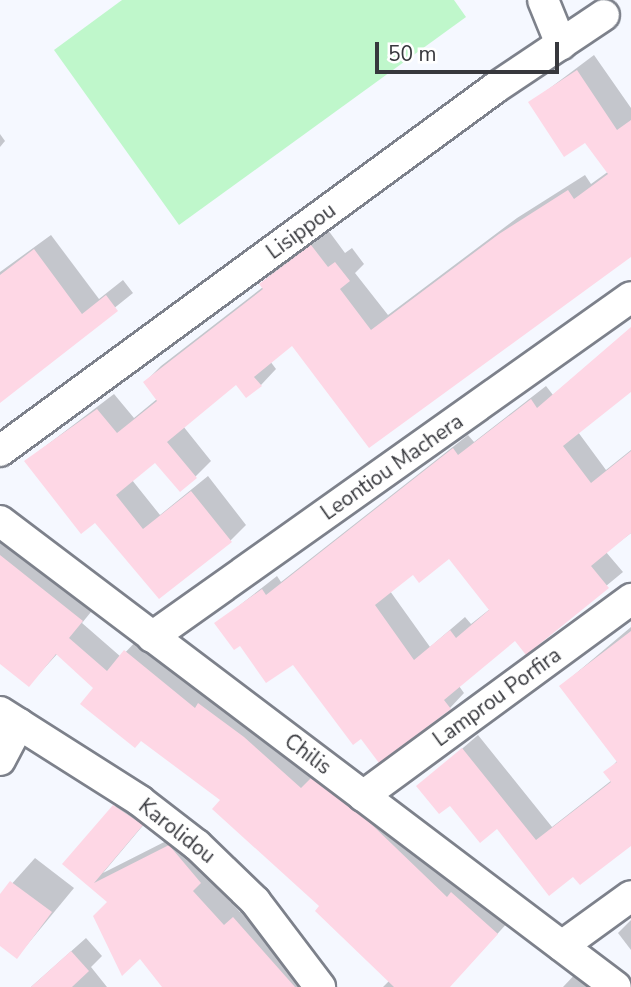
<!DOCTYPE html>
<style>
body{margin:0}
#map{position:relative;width:631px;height:987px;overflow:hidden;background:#f5f8ff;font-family:"Nunito Sans",sans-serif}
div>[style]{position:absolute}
.green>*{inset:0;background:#bff7cb}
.shadow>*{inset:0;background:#0003}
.building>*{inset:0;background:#fed7e5}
.roads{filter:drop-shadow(2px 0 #7d818b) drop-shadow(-2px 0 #7d818b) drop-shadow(0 2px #7d818b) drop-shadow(0 -2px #7d818b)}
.minor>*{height:30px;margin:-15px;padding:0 15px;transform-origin:15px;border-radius:15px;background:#fff}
span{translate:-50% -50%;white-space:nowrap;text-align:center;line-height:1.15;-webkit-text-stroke:5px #fff;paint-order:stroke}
.street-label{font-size:21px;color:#37383d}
.scale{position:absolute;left:375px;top:42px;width:184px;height:32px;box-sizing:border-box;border:4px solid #37383d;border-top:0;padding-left:9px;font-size:21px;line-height:24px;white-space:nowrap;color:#37383d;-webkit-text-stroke:5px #fff;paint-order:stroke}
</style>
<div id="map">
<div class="green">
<div style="clip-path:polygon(122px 0,454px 0,466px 17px,179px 225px,54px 50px)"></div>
</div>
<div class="shadow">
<div style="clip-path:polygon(594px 55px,631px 108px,631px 255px,369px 445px,293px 343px,270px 361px,276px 369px,261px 385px,236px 382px,183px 426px,211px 461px,195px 477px,156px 460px,132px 480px,160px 515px,208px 476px,246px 525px,230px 541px,109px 533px,26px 461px,114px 394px,134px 418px,157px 399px,145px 382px,161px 366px,263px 287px,261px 284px,277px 268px,328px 230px,345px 253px,352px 248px,364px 264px,355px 273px,388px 315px,517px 218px,585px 175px,591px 184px,609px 171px,586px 140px,530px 103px)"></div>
<div style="clip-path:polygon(0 134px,5px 141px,0 147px)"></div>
<div style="clip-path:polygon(51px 235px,99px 299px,123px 280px,133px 293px,0 400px,0 272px)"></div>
<div style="clip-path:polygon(evenodd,631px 328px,631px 390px,578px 432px,606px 470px,631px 450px,631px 533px,606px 552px,623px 572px,526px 652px,515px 639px,459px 686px,464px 693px,450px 708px,362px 736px,293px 662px,241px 643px,217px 623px,277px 576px,281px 582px,468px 435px,474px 442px,546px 386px,553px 395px,631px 328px,449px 557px,490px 609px,471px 624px,465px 617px,430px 647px,390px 591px,413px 573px,449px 557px)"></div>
<div style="clip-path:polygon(0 519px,95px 607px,82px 623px,121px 657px,139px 638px,510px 920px,449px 987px,383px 987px,389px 981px,222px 800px,58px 653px,29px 685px,0 662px)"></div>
<div style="clip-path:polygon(631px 627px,631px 843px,574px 874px,497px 826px,419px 786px,478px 735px,552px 827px,612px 780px,606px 773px,618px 760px,561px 686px)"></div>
<div style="clip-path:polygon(129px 791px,156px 810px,103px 873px,184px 832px,214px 867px,206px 876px,240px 912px,248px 904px,311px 987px,164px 987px,109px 902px,65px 864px)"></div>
<div style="clip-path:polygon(35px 858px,74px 888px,17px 957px,0 944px,0 897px)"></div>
<div style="clip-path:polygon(631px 920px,631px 950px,618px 933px)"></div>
<div style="clip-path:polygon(86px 938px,102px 956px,91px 967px,107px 987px,31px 987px)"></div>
<div style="clip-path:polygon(580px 969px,600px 987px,563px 987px)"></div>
</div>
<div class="building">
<div style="clip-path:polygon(577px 70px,617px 130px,631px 120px,631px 257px,369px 448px,292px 346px,254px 377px,262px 386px,246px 398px,236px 385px,167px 442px,197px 478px,180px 492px,155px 463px,116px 495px,143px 529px,191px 491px,232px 542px,159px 599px,95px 523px,81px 534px,24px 461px,97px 409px,117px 433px,157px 401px,143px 382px,263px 289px,259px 284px,311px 245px,328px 267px,335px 262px,350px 281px,340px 289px,371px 330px,499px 234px,568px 190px,574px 199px,608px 174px,585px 143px,564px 157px,528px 102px)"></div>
<div style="clip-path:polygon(34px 249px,82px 314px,106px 295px,118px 311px,0 403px,0 275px)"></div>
<div style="clip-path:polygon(evenodd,631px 327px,631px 392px,563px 446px,591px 483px,631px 451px,631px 533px,591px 566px,609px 588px,588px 605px,526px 655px,515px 641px,444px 700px,451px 709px,379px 763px,361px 739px,353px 745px,293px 665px,266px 683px,240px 646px,234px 650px,214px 623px,262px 589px,266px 595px,453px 448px,458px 455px,531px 399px,537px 408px,631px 327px,449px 559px,489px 610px,456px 638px,450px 630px,414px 660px,375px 605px,413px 575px,419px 583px,449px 559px)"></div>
<div style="clip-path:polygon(0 555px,83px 621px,69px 638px,107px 671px,124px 650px,195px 708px,198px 703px,244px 737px,301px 788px,311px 778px,368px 821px,447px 897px,451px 892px,498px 934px,450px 987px,394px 987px,315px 911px,319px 906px,212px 809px,220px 800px,141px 741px,135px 748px,80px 704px,93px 688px,56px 654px,29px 687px,0 664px)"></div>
<div style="clip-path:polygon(631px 631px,631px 846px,580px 885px,573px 877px,549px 896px,497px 829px,480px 843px,450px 806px,439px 814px,416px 786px,462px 748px,536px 840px,611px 782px,603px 772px,617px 762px,559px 686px)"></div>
<div style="clip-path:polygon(113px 805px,143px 825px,94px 883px,169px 845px,201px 883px,193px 891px,224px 925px,233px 917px,295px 987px,162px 987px,140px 959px,122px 976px,93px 916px,107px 902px,62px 864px)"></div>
<div style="clip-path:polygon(10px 881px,52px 912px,17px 959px,0 946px,0 894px)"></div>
<div style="clip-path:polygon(71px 951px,89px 971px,72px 987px,31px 987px)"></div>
</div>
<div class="roads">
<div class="minor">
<div style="left:543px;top:0;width:48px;rotate:67.8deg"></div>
<div style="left:0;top:451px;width:614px;rotate:-36.25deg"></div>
<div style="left:495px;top:88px;width:131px;rotate:-33.8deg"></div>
<div style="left:0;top:521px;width:772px;rotate:37.11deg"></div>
<div style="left:152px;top:637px;width:587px;rotate:-35.37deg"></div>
<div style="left:0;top:712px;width:166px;rotate:32.4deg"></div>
<div style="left:140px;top:801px;width:72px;rotate:37.7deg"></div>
<div style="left:197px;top:845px;width:81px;rotate:44deg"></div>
<div style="left:255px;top:901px;width:108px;rotate:52.9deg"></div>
<div style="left:0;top:760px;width:41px;rotate:-62.2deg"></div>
<div style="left:363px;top:796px;width:333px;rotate:-36.3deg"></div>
<div style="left:562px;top:946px;width:85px;rotate:-35.9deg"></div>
</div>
</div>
<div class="street-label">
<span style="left:301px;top:231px;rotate:-36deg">Lisippou</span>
<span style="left:392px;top:467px;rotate:-35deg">Leontiou Machera</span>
<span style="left:497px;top:697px;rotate:-36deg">Lamprou Porfira</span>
<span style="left:308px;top:754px;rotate:37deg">Chilis</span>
<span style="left:177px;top:831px;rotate:38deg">Karolidou</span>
</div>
<div class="scale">50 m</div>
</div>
